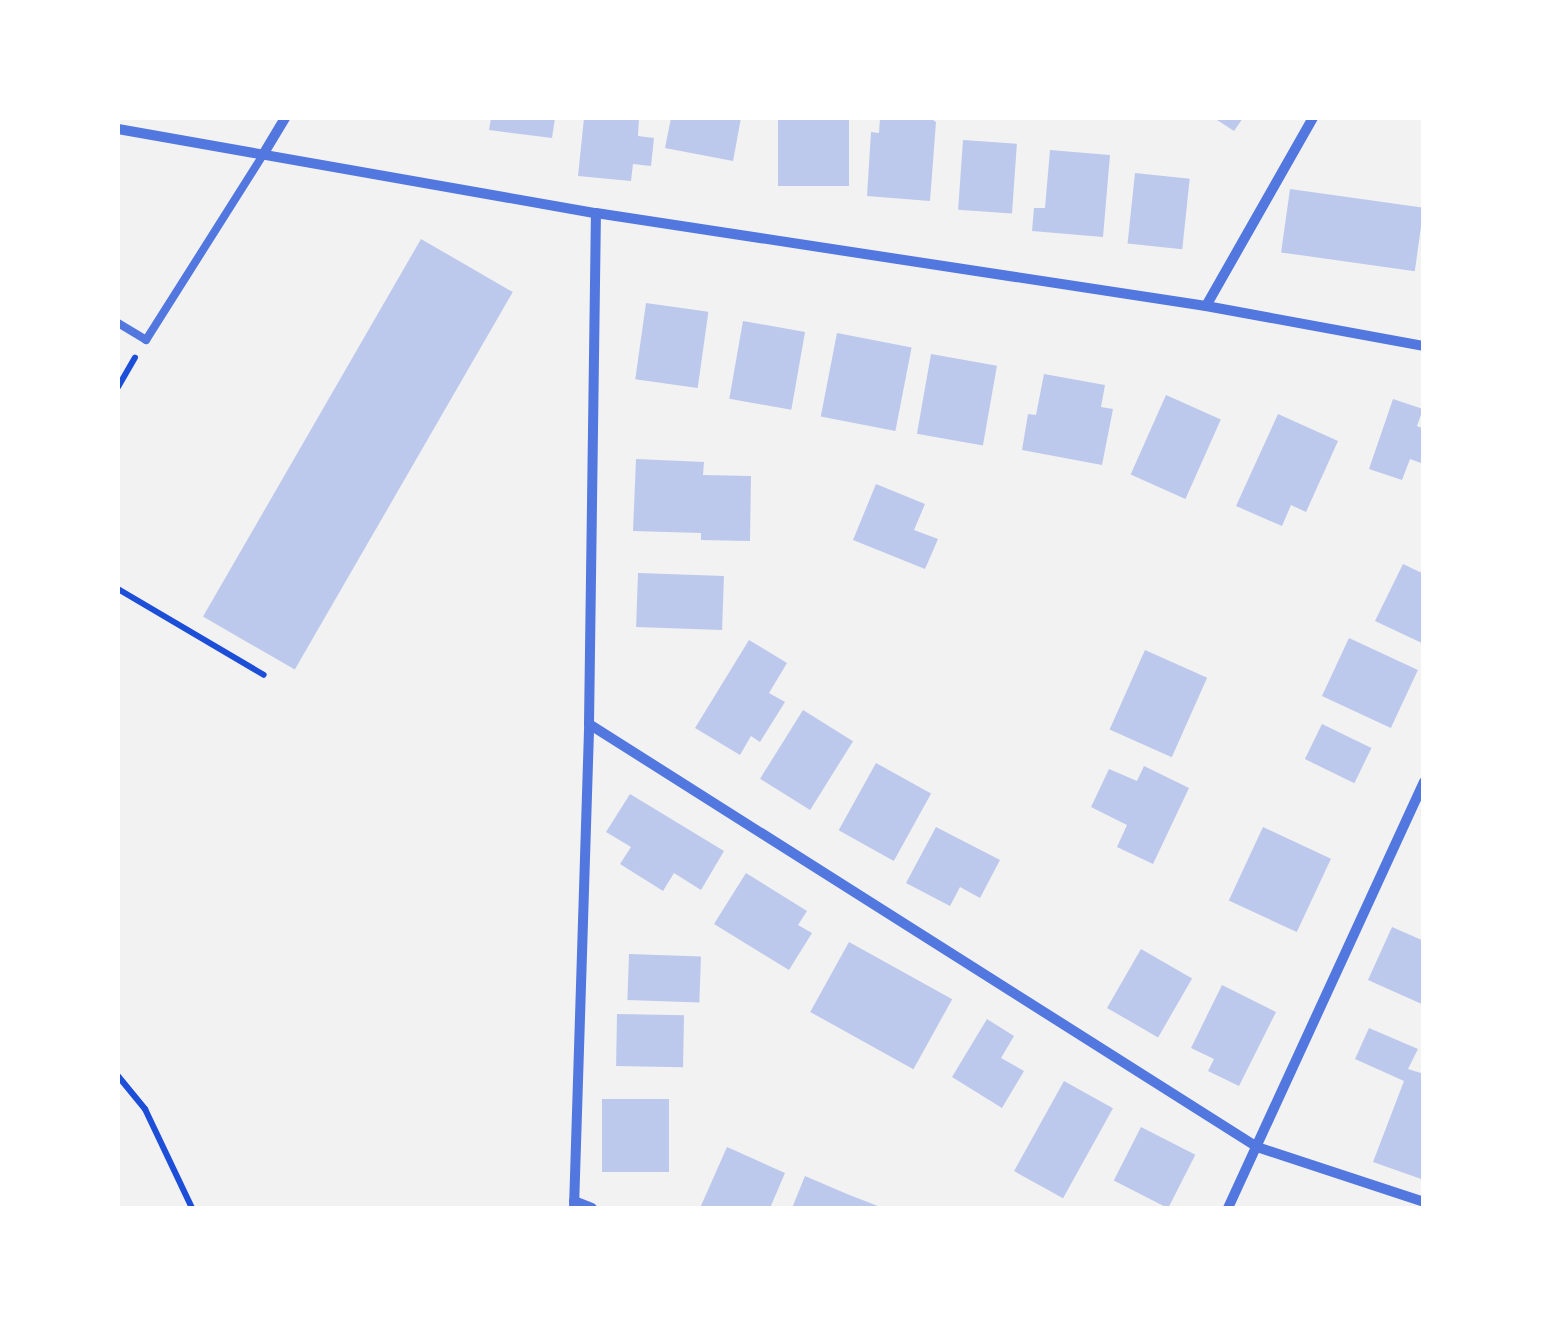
<!DOCTYPE html>
<style>
body{margin:0}
#map{position:relative;width:1541px;height:1326px;overflow:hidden;background:#f2f2f2;font-family:Manrope,sans-serif}
div>[style]{position:absolute}
.building>*{inset:0;background:#bdc9ec;transform-origin:0 0}
.path>*{height:6px;margin:-3px;padding:0 3px;transform-origin:3px;border-radius:3px;background:#1d4ed8}
.service>*{height:8px;margin:-4px;padding:0 4px;transform-origin:4px;border-radius:4px;background:#5277de}
.minor>*{height:10px;margin:-5px;padding:0 5px;transform-origin:5px;border-radius:5px;background:#5277de}
span{translate:-50% -50%;white-space:nowrap;text-align:center;line-height:1.15;-webkit-text-stroke:9px #fff;paint-order:stroke}
.frame{position:absolute;inset:0;border:120px solid #fff;pointer-events:none}
</style>
<div id="map">
<div class="building">
<div style="clip-path:polygon(491px 118px,555px 118px,552px 138px,489px 130px)"></div>
<div style="clip-path:polygon(584px 118px,639px 118px,638px 136px,654px 138px,651px 166px,633px 164px,631px 181px,578px 176px)"></div>
<div style="clip-path:polygon(671px 118px,741px 118px,733px 161px,665px 148px)"></div>
<div style="left:778px;top:118px;width:71px;height:68px"></div>
<div style="clip-path:polygon(880px 118px,930px 118px,936px 122px,930px 201px,867px 196px,871px 132px,879px 133px)"></div>
<div style="clip-path:polygon(1214px 118px,1243px 118px,1234px 131px)"></div>
<div style="left:963px;top:140px;width:54px;height:70px;rotate:4deg"></div>
<div style="clip-path:polygon(1050px 150px,1110px 155px,1103px 237px,1032px 231px,1034px 208px,1045px 208px)"></div>
<div style="left:1135px;top:173px;width:55px;height:71px;rotate:6deg"></div>
<div style="left:1290px;top:189px;width:135px;height:64px;rotate:8deg"></div>
<div style="left:421px;top:239px;width:106px;height:436px;rotate:30deg"></div>
<div style="left:646px;top:303px;width:63px;height:77px;rotate:8deg"></div>
<div style="left:743px;top:321px;width:63px;height:79px;rotate:10deg"></div>
<div style="left:837px;top:333px;width:76px;height:85px;rotate:11deg"></div>
<div style="left:931px;top:354px;width:67px;height:81px;rotate:10deg"></div>
<div style="clip-path:polygon(1044px 374px,1105px 385px,1101px 407px,1113px 409px,1102px 465px,1022px 450px,1028px 414px,1036px 415px)"></div>
<div style="left:1166px;top:395px;width:60px;height:87px;rotate:24deg"></div>
<div style="clip-path:polygon(1393px 399px,1423px 409px,1417px 426px,1424px 429px,1424px 456px,1421px 463px,1410px 459px,1402px 480px,1369px 469px)"></div>
<div style="clip-path:polygon(1278px 414px,1338px 441px,1306px 512px,1291px 505px,1282px 526px,1236px 506px)"></div>
<div style="clip-path:polygon(636px 459px,704px 462px,703px 475px,751px 476px,750px 541px,701px 540px,701px 533px,633px 531px)"></div>
<div style="clip-path:polygon(876px 484px,925px 504px,914px 530px,938px 539px,925px 569px,853px 540px)"></div>
<div style="clip-path:polygon(1403px 564px,1424px 574px,1424px 644px,1375px 621px)"></div>
<div style="left:638px;top:573px;width:86px;height:54px;rotate:2deg"></div>
<div style="left:1349px;top:638px;width:76px;height:64px;rotate:25deg"></div>
<div style="clip-path:polygon(749px 640px,787px 663px,769px 693px,785px 702px,760px 742px,751px 736px,740px 755px,695px 728px)"></div>
<div style="left:1145px;top:650px;width:68px;height:87px;rotate:24deg"></div>
<div style="left:803px;top:710px;width:59px;height:81px;rotate:32deg"></div>
<div style="left:1322px;top:724px;width:55px;height:39px;rotate:26deg"></div>
<div style="left:876px;top:763px;width:63px;height:77px;rotate:29deg"></div>
<div style="clip-path:polygon(1144px 766px,1189px 788px,1153px 864px,1117px 847px,1127px 825px,1091px 807px,1109px 769px,1137px 781px)"></div>
<div style="clip-path:polygon(630px 794px,724px 851px,701px 890px,674px 873px,663px 891px,620px 864px,631px 847px,606px 832px)"></div>
<div style="clip-path:polygon(936px 827px,1000px 860px,980px 898px,960px 887px,950px 906px,906px 883px)"></div>
<div style="left:1263px;top:827px;width:75px;height:81px;rotate:25deg"></div>
<div style="clip-path:polygon(746px 873px,807px 911px,798px 925px,812px 933px,789px 970px,714px 924px)"></div>
<div style="clip-path:polygon(1392px 927px,1424px 941px,1424px 1005px,1368px 980px)"></div>
<div style="left:849px;top:942px;width:118px;height:80px;rotate:29deg"></div>
<div style="left:1141px;top:949px;width:59px;height:68px;rotate:30deg"></div>
<div style="left:629px;top:954px;width:72px;height:46px;rotate:2deg"></div>
<div style="clip-path:polygon(1222px 985px,1276px 1012px,1239px 1086px,1208px 1071px,1214px 1059px,1191px 1048px)"></div>
<div style="left:617px;top:1014px;width:67px;height:52px;rotate:1deg"></div>
<div style="clip-path:polygon(987px 1019px,1014px 1036px,1001px 1058px,1024px 1071px,1002px 1108px,952px 1077px)"></div>
<div style="clip-path:polygon(1369px 1028px,1418px 1049px,1408px 1069px,1424px 1074px,1424px 1180px,1373px 1162px,1404px 1081px,1355px 1059px)"></div>
<div style="left:1064px;top:1081px;width:56px;height:103px;rotate:29deg"></div>
<div style="left:602px;top:1099px;width:67px;height:73px"></div>
<div style="left:1141px;top:1127px;width:61px;height:60px;rotate:27deg"></div>
<div style="clip-path:polygon(727px 1147px,785px 1173px,770px 1208px,700px 1208px)"></div>
<div style="clip-path:polygon(805px 1176px,847px 1194px,883px 1208px,792px 1208px)"></div>
</div>
<div class="path">
<div style="left:118px;top:387px;width:34px;rotate:-60deg"></div>
<div style="left:118px;top:589px;width:169px;rotate:30.5deg"></div>
<div style="left:118px;top:1076px;width:43px;rotate:50.7deg"></div>
<div style="left:145px;top:1109px;width:110px;rotate:64.6deg"></div>
</div>
<div class="service">
<div style="left:118px;top:323px;width:33px;rotate:31deg"></div>
<div style="left:146px;top:340px;width:221px;rotate:-57.7deg"></div>
</div>
<div class="minor">
<div style="left:118px;top:129px;width:485px;rotate:10deg"></div>
<div style="left:596px;top:213px;width:617px;rotate:8.67deg"></div>
<div style="left:1206px;top:306px;width:222px;rotate:10.4deg"></div>
<div style="left:264px;top:153px;width:41px;rotate:-59deg"></div>
<div style="left:1206px;top:306px;width:216px;rotate:-60.4deg"></div>
<div style="left:589px;top:724px;width:791px;rotate:32.34deg"></div>
<div style="left:1257px;top:1147px;width:176px;rotate:18.2deg"></div>
<div style="left:574px;top:1201px;width:19px;rotate:21deg"></div>
<div style="left:574px;top:1208px;width:484px;rotate:-88.2deg"></div>
<div style="left:589px;top:724px;width:511px;rotate:-89.22deg"></div>
<div style="left:1228px;top:1208px;width:469px;rotate:-65.3deg"></div>
</div>
<div class="frame"></div>
</div>
